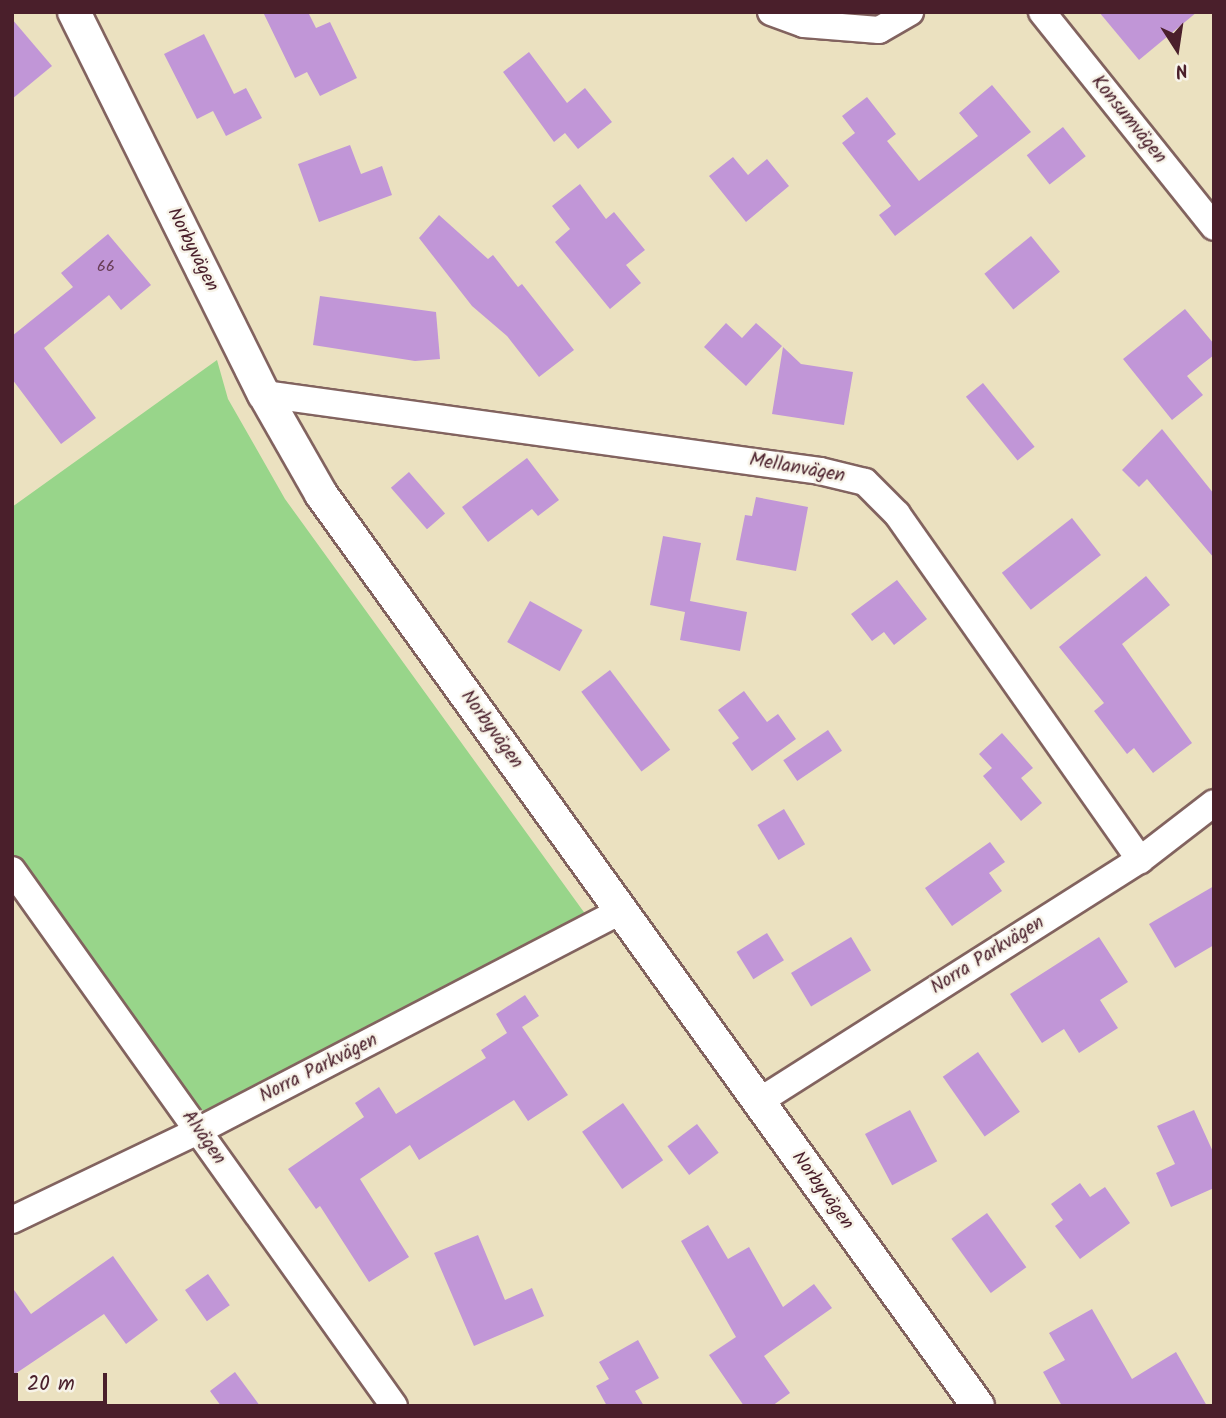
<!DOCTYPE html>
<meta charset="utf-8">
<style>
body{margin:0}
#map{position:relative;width:1226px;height:1418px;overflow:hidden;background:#ebe1c0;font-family:Kalam,sans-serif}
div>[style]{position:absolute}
.green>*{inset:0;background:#98d58a}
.building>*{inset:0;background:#c196d7;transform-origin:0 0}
.roads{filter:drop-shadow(2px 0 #82635f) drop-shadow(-2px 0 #82635f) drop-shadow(0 2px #82635f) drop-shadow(0 -2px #82635f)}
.minor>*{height:26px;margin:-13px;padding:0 13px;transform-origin:13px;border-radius:13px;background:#fff}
.tertiary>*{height:32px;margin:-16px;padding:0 16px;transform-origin:16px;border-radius:16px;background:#fff}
span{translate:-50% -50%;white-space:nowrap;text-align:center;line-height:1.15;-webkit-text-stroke:5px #f7f3e8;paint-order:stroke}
.number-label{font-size:16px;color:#683d56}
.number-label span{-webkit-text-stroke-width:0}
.street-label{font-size:19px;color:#4a1f2b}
.frame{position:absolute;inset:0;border:14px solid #4a1f2b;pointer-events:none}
.north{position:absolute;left:1142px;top:14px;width:70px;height:70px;-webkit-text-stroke:5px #f7f3e8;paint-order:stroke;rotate:168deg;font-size:19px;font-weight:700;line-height:28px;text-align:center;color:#4a1f2b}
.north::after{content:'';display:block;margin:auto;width:24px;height:32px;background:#4a1f2b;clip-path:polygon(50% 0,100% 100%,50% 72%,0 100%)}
.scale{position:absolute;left:14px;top:1373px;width:93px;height:32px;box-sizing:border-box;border:4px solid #4a1f2b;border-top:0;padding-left:9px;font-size:21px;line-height:24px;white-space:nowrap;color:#4a1f2b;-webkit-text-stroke:5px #f7f3e8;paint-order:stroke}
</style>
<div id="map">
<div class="green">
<div style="clip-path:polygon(217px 360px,228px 399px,285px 499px,586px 915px,198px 1131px,12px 870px,12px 507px)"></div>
</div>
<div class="building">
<div style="clip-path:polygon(263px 12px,308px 12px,316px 28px,330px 22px,357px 78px,320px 96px,307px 72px,295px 78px)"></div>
<div style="clip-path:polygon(1099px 12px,1197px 12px,1139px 60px)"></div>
<div style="clip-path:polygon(12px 19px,52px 66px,12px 99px)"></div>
<div style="clip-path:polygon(204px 34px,234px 94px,246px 88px,262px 118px,226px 136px,213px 111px,197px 119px,164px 54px)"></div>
<div style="clip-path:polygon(529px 52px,567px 103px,585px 88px,612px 122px,578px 149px,565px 133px,554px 142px,503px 72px)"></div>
<div style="clip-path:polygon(992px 85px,1031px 132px,895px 236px,879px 215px,891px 206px,842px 143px,855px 133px,842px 116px,867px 97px,896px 134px,887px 141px,919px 181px,978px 136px,959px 113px)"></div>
<div style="left:1063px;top:127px;width:37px;height:46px;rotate:52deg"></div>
<div style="clip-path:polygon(350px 145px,361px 174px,382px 166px,392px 195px,319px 222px,298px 164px)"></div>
<div style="clip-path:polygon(733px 157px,748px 175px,767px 159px,789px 186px,746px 222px,709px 176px)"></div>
<div style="clip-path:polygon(580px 184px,606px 219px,614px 212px,645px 250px,626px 265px,641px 283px,610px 309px,555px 242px,570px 229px,552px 206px)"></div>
<div style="clip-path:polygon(439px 215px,488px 259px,493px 255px,518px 287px,522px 284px,574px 350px,539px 377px,507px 336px,472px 306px,419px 238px)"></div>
<div style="clip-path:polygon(108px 234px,151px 285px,121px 310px,109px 295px,44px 348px,96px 418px,61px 444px,12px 379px,12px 336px,73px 287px,61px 273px)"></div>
<div style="left:1031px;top:236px;width:46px;height:60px;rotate:51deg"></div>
<div style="clip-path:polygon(320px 296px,436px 312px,440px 359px,415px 361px,313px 345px)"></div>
<div style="clip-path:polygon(1185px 309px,1214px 344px,1214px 355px,1187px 376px,1203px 395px,1172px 420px,1123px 359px)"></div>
<div style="clip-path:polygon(726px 323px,742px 338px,756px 323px,782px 346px,746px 386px,704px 347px)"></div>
<div style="clip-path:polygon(783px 347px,801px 364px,853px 372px,844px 425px,772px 414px)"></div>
<div style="left:983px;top:383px;width:82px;height:22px;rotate:51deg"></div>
<div style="clip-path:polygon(1162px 429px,1214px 494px,1214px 558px,1147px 479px,1139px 487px,1122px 470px)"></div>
<div style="clip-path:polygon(527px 458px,559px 500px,538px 516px,532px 509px,488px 542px,462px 507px)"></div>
<div style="left:409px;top:472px;width:55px;height:24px;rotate:49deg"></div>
<div style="clip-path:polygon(756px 497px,808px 507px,796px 571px,736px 560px,745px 515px,752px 516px)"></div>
<div style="left:1072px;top:518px;width:47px;height:89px;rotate:52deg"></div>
<div style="clip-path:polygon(663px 536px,701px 543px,690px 601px,747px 612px,740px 651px,680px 640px,685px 612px,650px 605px)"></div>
<div style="clip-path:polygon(1146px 576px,1170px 605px,1122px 644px,1192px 743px,1153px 773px,1134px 748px,1127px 754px,1094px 711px,1104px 703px,1059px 647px)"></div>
<div style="clip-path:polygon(897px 580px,927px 619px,894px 645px,884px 632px,872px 641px,851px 614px)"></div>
<div style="left:530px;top:601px;width:60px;height:47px;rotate:29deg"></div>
<div style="left:610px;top:670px;width:100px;height:36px;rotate:53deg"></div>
<div style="clip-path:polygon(744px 691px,767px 722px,778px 714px,796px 739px,752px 771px,732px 743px,739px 738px,718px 710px)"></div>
<div style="left:828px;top:730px;width:25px;height:54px;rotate:56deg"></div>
<div style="clip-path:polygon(1002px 733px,1033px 768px,1021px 778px,1042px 803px,1021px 821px,983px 776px,992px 768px,979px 754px)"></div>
<div style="left:784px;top:809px;width:41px;height:31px;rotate:59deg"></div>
<div style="clip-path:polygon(990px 842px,1005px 862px,989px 873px,1002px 891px,952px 926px,925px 888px)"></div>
<div style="clip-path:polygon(1214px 886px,1214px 945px,1175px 968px,1149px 924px)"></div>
<div style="left:767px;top:933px;width:32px;height:36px;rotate:58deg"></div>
<div style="left:851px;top:937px;width:39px;height:70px;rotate:59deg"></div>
<div style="clip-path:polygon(1099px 937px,1128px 982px,1100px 1000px,1118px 1028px,1079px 1053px,1064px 1029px,1042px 1043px,1010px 994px)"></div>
<div style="clip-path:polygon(525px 995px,539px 1016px,522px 1027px,568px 1095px,528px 1121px,514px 1100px,419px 1160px,410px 1145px,360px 1179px,409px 1257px,369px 1282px,320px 1206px,316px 1209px,288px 1169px,364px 1117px,355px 1103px,379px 1087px,396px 1114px,486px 1058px,481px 1050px,507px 1033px,496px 1014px)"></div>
<div style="left:978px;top:1052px;width:73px;height:43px;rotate:55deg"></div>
<div style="left:623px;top:1103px;width:70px;height:50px;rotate:55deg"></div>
<div style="left:910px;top:1110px;width:58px;height:51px;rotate:62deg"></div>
<div style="clip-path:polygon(1194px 1110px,1214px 1154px,1214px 1188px,1171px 1207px,1156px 1173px,1175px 1164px,1157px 1126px)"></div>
<div style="left:697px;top:1124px;width:36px;height:37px;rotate:53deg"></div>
<div style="clip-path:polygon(1080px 1183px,1090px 1197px,1105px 1187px,1130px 1223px,1080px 1259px,1055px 1226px,1063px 1220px,1051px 1204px)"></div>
<div style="left:987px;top:1213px;width:67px;height:44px;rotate:54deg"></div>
<div style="clip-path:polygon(708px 1225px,728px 1259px,749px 1247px,783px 1307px,814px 1284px,832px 1308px,764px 1356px,790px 1393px,772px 1406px,744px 1406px,709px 1355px,736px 1337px,681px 1241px)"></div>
<div style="clip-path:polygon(478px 1235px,505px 1300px,532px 1288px,544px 1316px,474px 1346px,434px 1253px)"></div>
<div style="clip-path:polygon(113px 1256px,158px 1320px,126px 1344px,104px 1314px,12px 1376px,12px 1287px,31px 1314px)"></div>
<div style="left:208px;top:1274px;width:38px;height:28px;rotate:55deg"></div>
<div style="clip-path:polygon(1092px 1309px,1132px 1379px,1176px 1352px,1207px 1406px,1062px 1406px,1043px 1372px,1065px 1360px,1049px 1333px)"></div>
<div style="clip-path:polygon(638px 1340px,659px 1378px,635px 1391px,644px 1406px,607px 1406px,596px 1386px,609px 1379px,599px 1362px)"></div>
<div style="clip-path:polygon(235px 1372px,260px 1406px,221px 1406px,210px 1391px)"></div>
</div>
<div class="roads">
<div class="minor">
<div style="left:771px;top:12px;width:35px;rotate:20deg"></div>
<div style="left:804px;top:24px;width:75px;rotate:4.6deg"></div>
<div style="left:879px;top:30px;width:36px;rotate:-30deg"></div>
<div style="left:1042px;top:12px;width:275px;rotate:51.3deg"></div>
<div style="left:264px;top:394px;width:561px;rotate:7.88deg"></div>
<div style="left:820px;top:471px;width:46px;rotate:13.7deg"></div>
<div style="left:865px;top:482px;width:45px;rotate:45deg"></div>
<div style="left:897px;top:514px;width:423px;rotate:54.9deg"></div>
<div style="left:12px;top:870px;width:658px;rotate:54.52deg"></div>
<div style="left:758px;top:1102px;width:452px;rotate:-32.4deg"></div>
<div style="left:1140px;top:860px;width:93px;rotate:-37.6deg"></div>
<div style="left:12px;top:1220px;width:206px;rotate:-25.6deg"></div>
<div style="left:198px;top:1131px;width:478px;rotate:-27.5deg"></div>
</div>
<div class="tertiary">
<div style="left:74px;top:12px;width:427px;rotate:63.6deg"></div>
<div style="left:264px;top:394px;width:115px;rotate:60.3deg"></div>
<div style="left:321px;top:494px;width:1124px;rotate:54.23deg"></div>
</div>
</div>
<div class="number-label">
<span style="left:106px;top:267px">66</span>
</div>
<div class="street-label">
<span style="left:1128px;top:120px;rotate:51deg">Konsumvägen</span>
<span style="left:192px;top:250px;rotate:63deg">Norbyvägen</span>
<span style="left:797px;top:469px;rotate:10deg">Mellanvägen</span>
<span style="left:491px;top:730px;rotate:54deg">Norbyvägen</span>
<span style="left:988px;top:956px;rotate:-32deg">Norra Parkvägen</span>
<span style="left:319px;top:1069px;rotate:-27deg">Norra Parkvägen</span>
<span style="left:203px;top:1138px;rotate:55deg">Alvägen</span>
<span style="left:822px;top:1191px;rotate:54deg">Norbyvägen</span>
</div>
<div class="frame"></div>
<div class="north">N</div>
<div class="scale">20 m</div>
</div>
